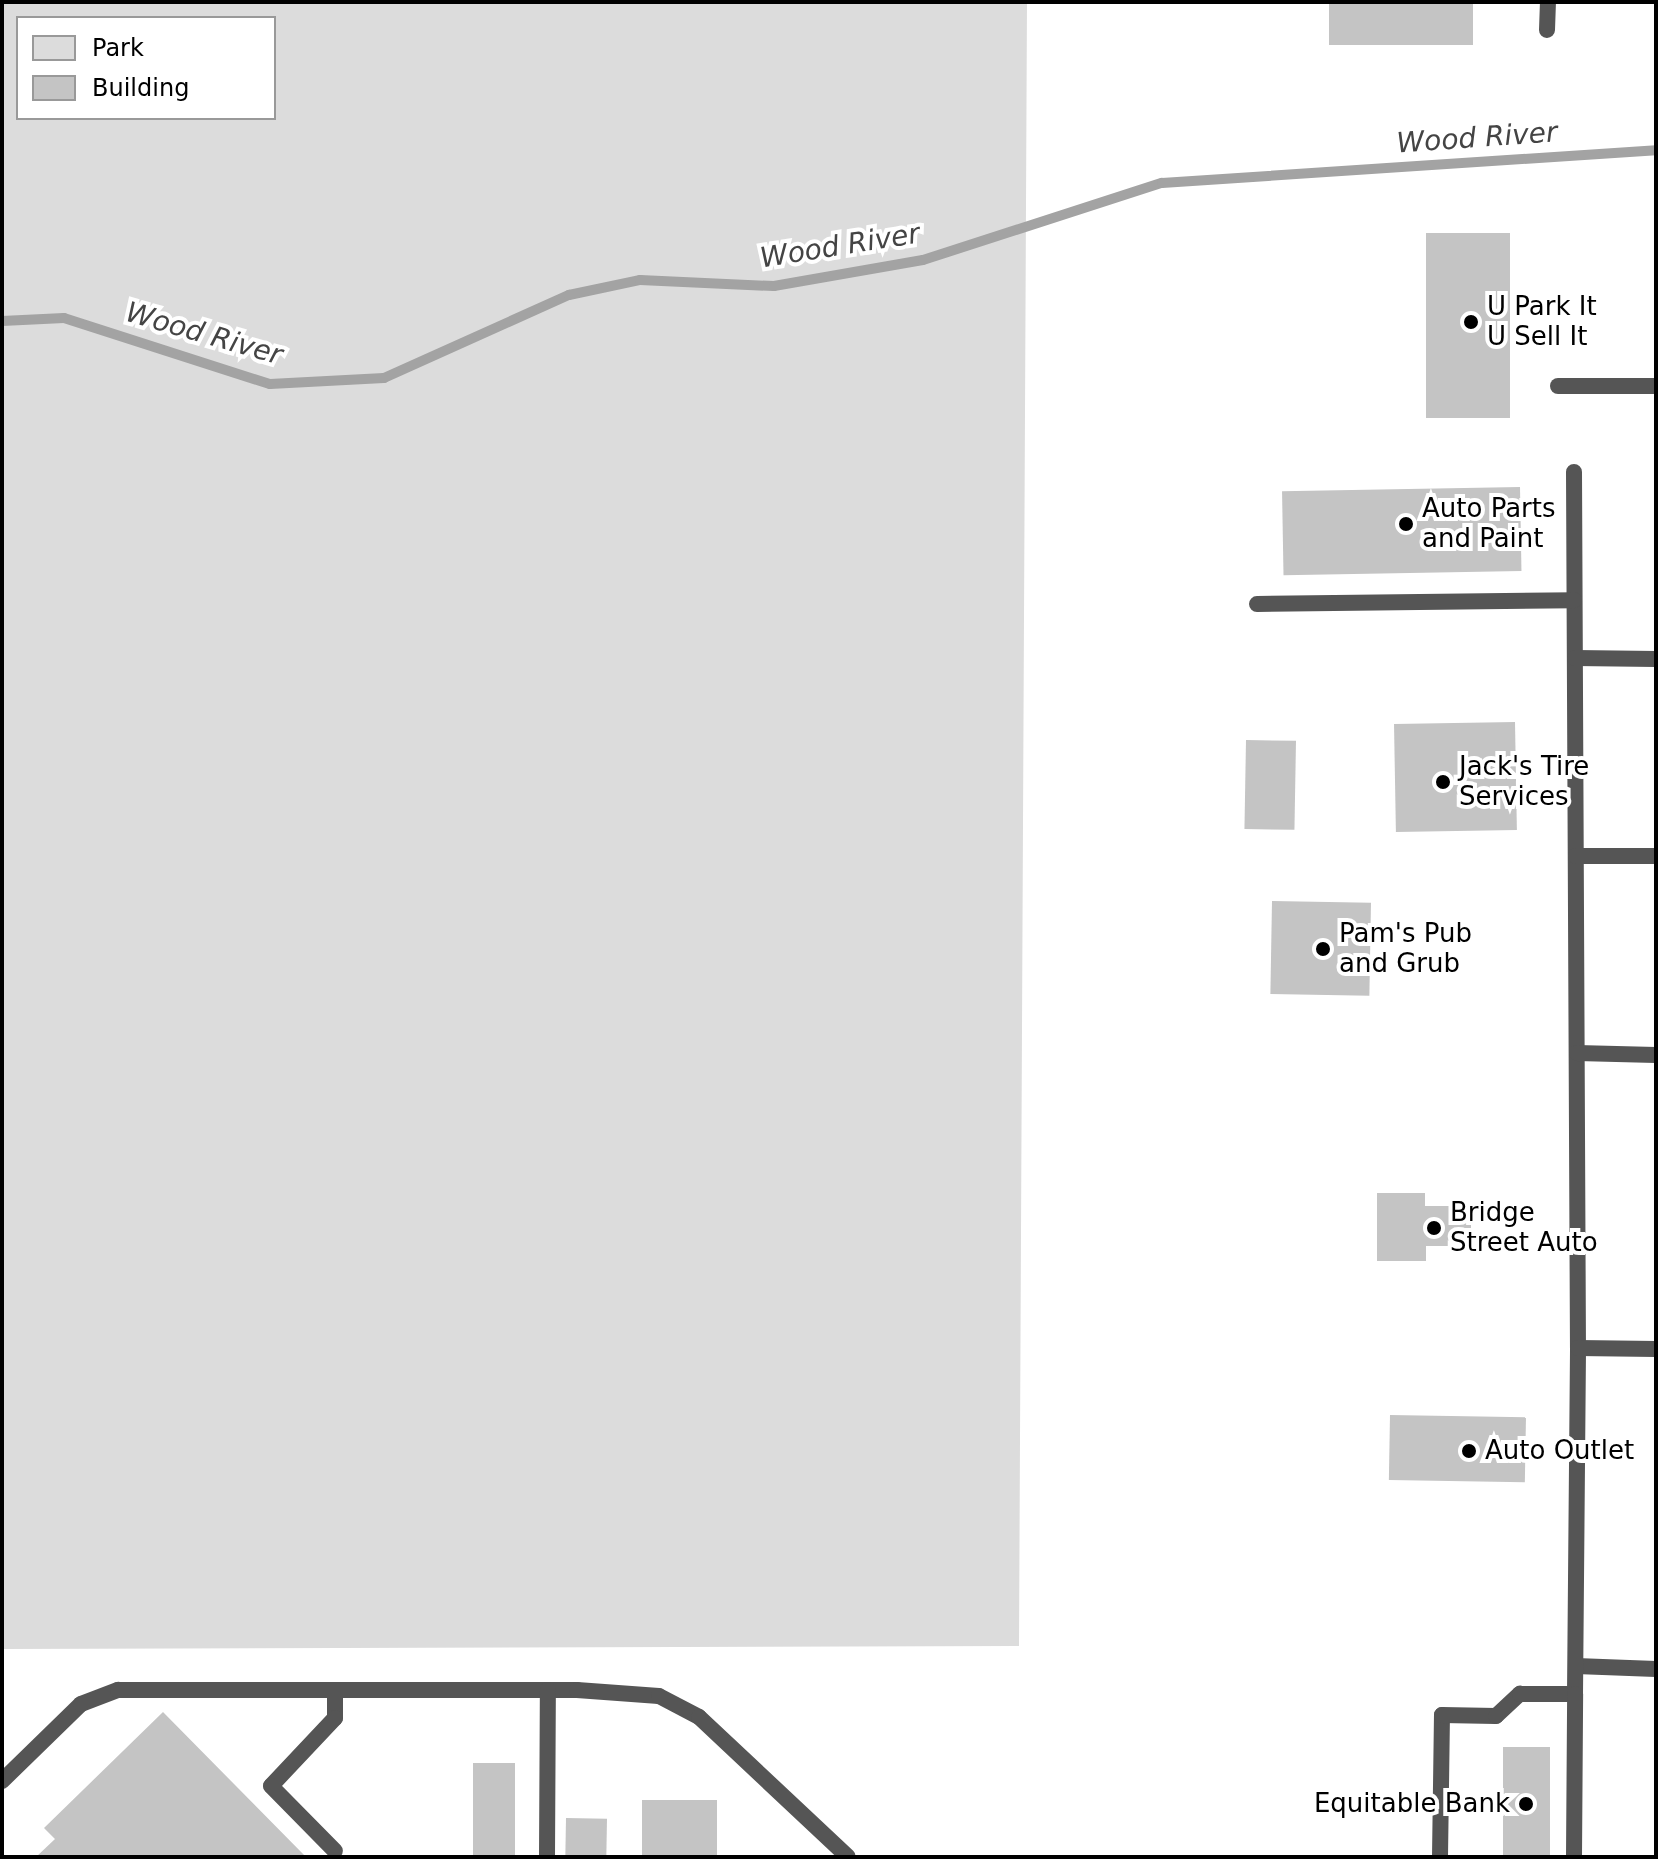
<!DOCTYPE html>
<style>
body{margin:0}
#map{position:relative;width:1658px;height:1859px;overflow:hidden;background:#fff;font-family:"DejaVu Sans",sans-serif}
div>[style]{position:absolute}
.green>*{inset:0;background:#dcdcdc}
.stream>*{height:10px;margin:-5px;padding:0 5px;transform-origin:5px;border-radius:5px;background:#a3a3a3}
.building>*{inset:0;background:#c4c4c4;transform-origin:0 0}
.lane>*{height:16px;margin:-8px;padding:0 8px;transform-origin:8px;border-radius:8px;background:#555}
.dots>*{width:22px;height:22px;translate:-50% -50%;box-sizing:border-box;border:4px solid #fff;border-radius:50%}
span{translate:-50% -50%;white-space:nowrap;text-align:center;line-height:1.15;-webkit-text-stroke:8px #fff;paint-order:stroke}
.poi-label{font-size:26px;color:#000}
.left{translate:0 -50%;text-align:left}
.right{translate:-100% -50%;text-align:right}
.water-label{font-size:28px;color:#444;font-style:italic}
.frame{position:absolute;inset:0;border:4px solid #000;pointer-events:none}
.legend{position:absolute;left:16px;top:16px;width:260px;height:104px;box-sizing:border-box;background:#fff;border:2px solid #999;margin:0;padding:10px 14px;list-style:none;font-size:24px;color:#000}
.legend li{display:flex;align-items:center;gap:16px;height:40px}
.legend b{width:40px;border:2px solid #999}
</style>
<div id="map">
<div class="green">
<div style="clip-path:polygon(evenodd,3px 2px,1027px 2px,1019px 1646px,2px 1649px,3px 2px,18px 18px,274px 18px,274px 118px,18px 118px,18px 18px)"></div>
</div>
<div class="stream">
<div style="left:2px;top:321px;width:62px;rotate:-2.8deg"></div>
<div style="left:64px;top:318px;width:216px;rotate:17.8deg"></div>
<div style="left:270px;top:384px;width:114px;rotate:-3deg"></div>
<div style="left:384px;top:378px;width:203px;rotate:-24.2deg"></div>
<div style="left:569px;top:295px;width:73px;rotate:-11.9deg"></div>
<div style="left:640px;top:280px;width:134px;rotate:2.6deg"></div>
<div style="left:774px;top:286px;width:151px;rotate:-9.9deg"></div>
<div style="left:923px;top:260px;width:251px;rotate:-17.9deg"></div>
<div style="left:1162px;top:183px;width:495px;rotate:-3.8deg"></div>
</div>
<div class="building">
<div style="left:1329px;top:2px;width:144px;height:43px"></div>
<div style="left:1426px;top:233px;width:84px;height:185px"></div>
<div style="left:1520px;top:487px;width:84px;height:238px;rotate:89deg"></div>
<div style="left:1515px;top:722px;width:108px;height:121px;rotate:89deg"></div>
<div style="left:1246px;top:740px;width:50px;height:89px;rotate:1deg"></div>
<div style="left:1272px;top:901px;width:99px;height:93px;rotate:1deg"></div>
<div style="clip-path:polygon(1377px 1193px,1425px 1193px,1425px 1206px,1471px 1206px,1471px 1246px,1426px 1246px,1426px 1261px,1377px 1261px)"></div>
<div style="left:1390px;top:1415px;width:136px;height:65px;rotate:1deg"></div>
<div style="clip-path:polygon(163px 1712px,306px 1857px,36px 1857px,55px 1839px,44px 1828px)"></div>
<div style="left:1503px;top:1747px;width:47px;height:110px"></div>
<div style="left:473px;top:1763px;width:42px;height:94px"></div>
<div style="left:642px;top:1800px;width:75px;height:57px"></div>
<div style="left:566px;top:1818px;width:41px;height:39px;rotate:1deg"></div>
</div>
<div class="lane">
<div style="left:1547px;top:30px;width:28px;rotate:-88deg"></div>
<div style="left:1558px;top:386px;width:98px"></div>
<div style="left:1574px;top:472px;width:876px;rotate:89.74deg"></div>
<div style="left:1257px;top:604px;width:317px;rotate:-0.7deg"></div>
<div style="left:1575px;top:658px;width:81px;rotate:0.7deg"></div>
<div style="left:1576px;top:856px;width:80px"></div>
<div style="left:1577px;top:1053px;width:79px;rotate:1.5deg"></div>
<div style="left:1576px;top:1666px;width:80px;rotate:2.1deg"></div>
<div style="left:335px;top:1690px;width:28px;rotate:90deg"></div>
<div style="left:335px;top:1718px;width:93px;rotate:133.3deg"></div>
<div style="left:271px;top:1786px;width:91px;rotate:45.4deg"></div>
<div style="left:2px;top:1781px;width:110px;rotate:-44.3deg"></div>
<div style="left:81px;top:1704px;width:40px;rotate:-21deg"></div>
<div style="left:118px;top:1690px;width:459px"></div>
<div style="left:577px;top:1690px;width:82px;rotate:4.2deg"></div>
<div style="left:659px;top:1696px;width:45px;rotate:27.7deg"></div>
<div style="left:699px;top:1717px;width:204px;rotate:43.2deg"></div>
<div style="left:547px;top:1857px;width:167px;rotate:-89.7deg"></div>
<div style="left:1440px;top:1857px;width:142px;rotate:-89.2deg"></div>
<div style="left:1442px;top:1715px;width:54px;rotate:1.1deg"></div>
<div style="left:1496px;top:1716px;width:33px;rotate:-43deg"></div>
<div style="left:1520px;top:1694px;width:55px"></div>
<div style="left:1575px;top:1694px;width:346px;rotate:-89.5deg"></div>
<div style="left:1578px;top:1348px;width:78px;rotate:0.7deg"></div>
<div style="left:1574px;top:1857px;width:163px;rotate:-89.6deg"></div>
</div>
<div class="dots">
<div style="left:1471px;top:322px;background:#000"></div>
<div style="left:1406px;top:524px;background:#000"></div>
<div style="left:1443px;top:782px;background:#000"></div>
<div style="left:1323px;top:949px;background:#000"></div>
<div style="left:1434px;top:1228px;background:#000"></div>
<div style="left:1469px;top:1451px;background:#000"></div>
<div style="left:1526px;top:1804px;background:#000"></div>
</div>
<div class="poi-label">
<span class="left" style="left:1487px;top:322px">U Park It<br>U Sell It</span>
<span class="left" style="left:1422px;top:524px">Auto Parts<br>and Paint</span>
<span class="left" style="left:1459px;top:782px">Jack's Tire<br>Services</span>
<span class="left" style="left:1339px;top:949px">Pam's Pub<br>and Grub</span>
<span class="left" style="left:1450px;top:1228px">Bridge<br>Street Auto</span>
<span class="left" style="left:1485px;top:1451px">Auto Outlet</span>
<span class="right" style="left:1510px;top:1804px">Equitable Bank</span>
</div>
<div class="water-label">
<span style="left:1477px;top:138px;rotate:-4deg">Wood River</span>
<span style="left:840px;top:246px;rotate:-9deg">Wood River</span>
<span style="left:204px;top:334px;rotate:16deg">Wood River</span>
</div>
<div class="frame"></div>
<ul class="legend">
<li><b style="height:22px;background:#dcdcdc"></b>Park</li>
<li><b style="height:22px;background:#c4c4c4"></b>Building</li>
</ul>
</div>
